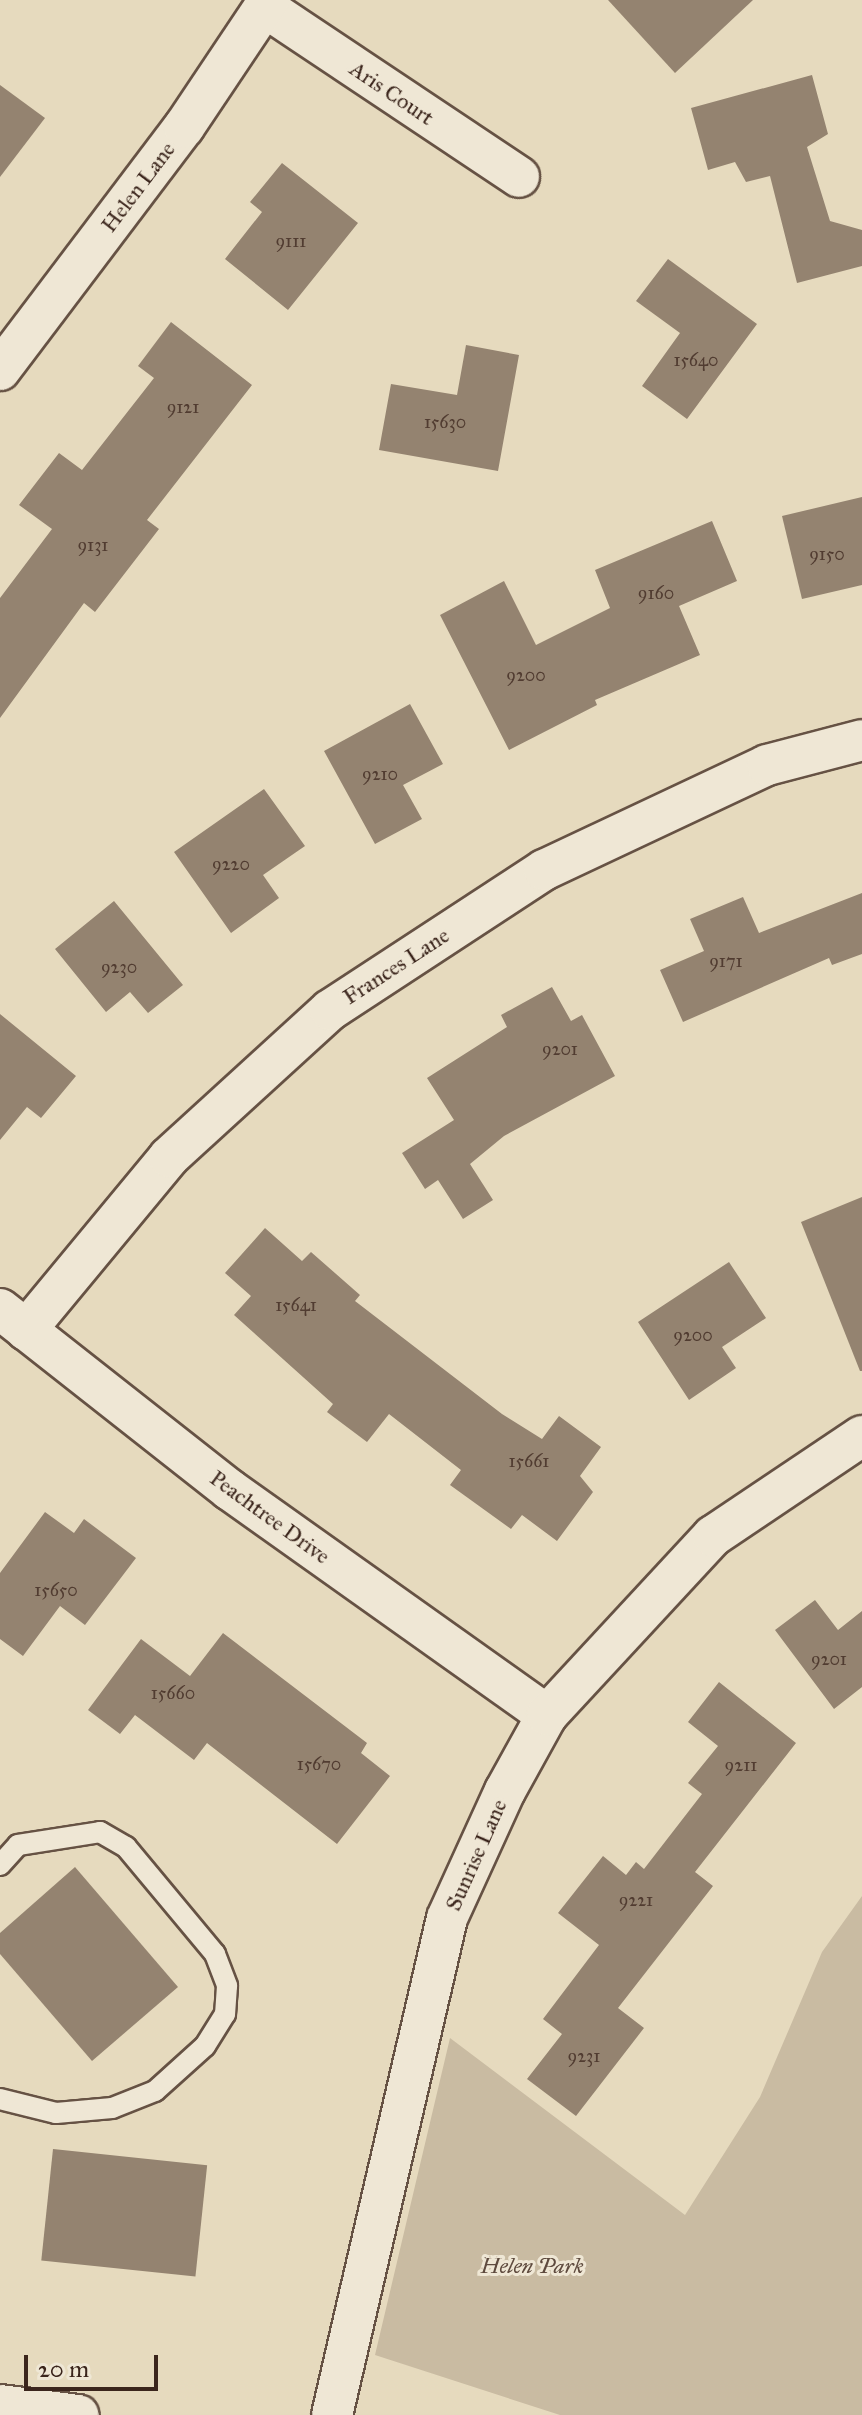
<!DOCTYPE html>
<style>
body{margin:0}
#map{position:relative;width:862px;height:2415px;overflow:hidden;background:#e6dabe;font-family:"IM FELL Great Primer",serif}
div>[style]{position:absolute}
.green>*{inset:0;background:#c9bba2}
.building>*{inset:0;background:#948370;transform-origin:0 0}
.roads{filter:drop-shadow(2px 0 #665244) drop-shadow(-2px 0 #665244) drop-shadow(0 2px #665244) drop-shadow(0 -2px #665244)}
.service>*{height:20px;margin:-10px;padding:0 10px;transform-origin:10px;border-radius:10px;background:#efe7d5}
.minor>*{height:40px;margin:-20px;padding:0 20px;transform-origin:20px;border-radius:20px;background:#efe7d5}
span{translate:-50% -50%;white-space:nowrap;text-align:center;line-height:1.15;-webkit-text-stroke:6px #efe7d5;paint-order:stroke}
.number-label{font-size:18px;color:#513c31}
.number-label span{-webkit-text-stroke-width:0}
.street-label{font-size:22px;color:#3b251c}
.park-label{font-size:22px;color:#5e4a3e;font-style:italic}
.scale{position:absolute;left:24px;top:2355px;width:134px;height:36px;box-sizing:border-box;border:4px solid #3b251c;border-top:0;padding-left:10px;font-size:24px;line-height:28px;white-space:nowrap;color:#3b251c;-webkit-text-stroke:6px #efe7d5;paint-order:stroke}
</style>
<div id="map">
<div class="green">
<div style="clip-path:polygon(862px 1896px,862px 2415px,560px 2415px,375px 2355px,450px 2038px,685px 2215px,760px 2097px,822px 1952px)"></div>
</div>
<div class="building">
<div style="clip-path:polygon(608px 0,753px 0,675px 73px)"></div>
<div style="clip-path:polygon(812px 75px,828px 134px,807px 147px,830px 221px,862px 230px,862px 266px,797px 283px,770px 176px,746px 182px,735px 162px,708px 170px,691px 108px)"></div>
<div style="clip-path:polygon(0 85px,45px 118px,0 177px)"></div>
<div style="clip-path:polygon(282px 163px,358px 223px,288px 310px,225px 259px,262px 212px,250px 202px)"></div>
<div style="clip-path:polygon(668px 259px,757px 324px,687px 419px,642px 386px,680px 333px,636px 301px)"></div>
<div style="clip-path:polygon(171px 322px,252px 385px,147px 520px,159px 529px,95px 612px,84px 603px,0 718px,0 598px,52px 529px,19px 505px,59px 453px,82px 470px,154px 378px,138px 366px)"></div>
<div style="clip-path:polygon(466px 345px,519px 355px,498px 471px,379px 450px,391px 384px,457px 395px)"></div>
<div style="clip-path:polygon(862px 497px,862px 585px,802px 599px,782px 516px)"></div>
<div style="clip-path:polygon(712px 521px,737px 581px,679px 606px,700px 655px,595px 700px,597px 705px,509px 750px,440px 615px,504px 581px,536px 645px,610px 608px,595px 570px)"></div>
<div style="clip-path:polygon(410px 704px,443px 764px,403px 785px,422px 819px,375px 844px,324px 751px)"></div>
<div style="clip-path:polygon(264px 789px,305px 846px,263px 875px,279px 898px,231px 933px,174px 852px)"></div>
<div style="clip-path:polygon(862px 893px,862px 954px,832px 965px,829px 958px,683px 1022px,660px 970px,704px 951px,690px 919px,743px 897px,759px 933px)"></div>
<div style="clip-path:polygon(114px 901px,183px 985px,148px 1013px,130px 992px,106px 1012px,55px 949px)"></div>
<div style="clip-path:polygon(552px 987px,571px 1021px,582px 1015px,615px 1076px,504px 1136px,470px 1164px,493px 1200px,463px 1219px,438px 1180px,425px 1189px,402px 1153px,454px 1120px,427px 1078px,507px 1027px,501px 1015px)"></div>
<div style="clip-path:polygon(0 1014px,76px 1076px,41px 1118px,27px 1107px,0 1140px)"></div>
<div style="clip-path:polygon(862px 1197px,862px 1371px,860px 1371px,801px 1222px)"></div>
<div style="clip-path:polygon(265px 1228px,302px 1261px,311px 1252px,360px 1295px,355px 1301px,502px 1414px,542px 1439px,559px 1416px,601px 1447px,580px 1476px,593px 1492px,557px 1541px,522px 1515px,511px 1529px,450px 1485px,461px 1470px,389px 1414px,367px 1442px,327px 1412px,333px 1404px,234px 1315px,251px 1296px,225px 1273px)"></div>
<div style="clip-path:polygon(729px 1262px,766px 1318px,722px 1347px,736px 1368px,689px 1400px,638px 1322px)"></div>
<div style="clip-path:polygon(45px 1512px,74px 1533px,84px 1519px,136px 1558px,85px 1625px,60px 1606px,23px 1656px,0 1639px,0 1573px)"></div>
<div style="clip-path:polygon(815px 1600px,838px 1630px,862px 1611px,862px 1687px,834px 1709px,775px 1630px)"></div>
<div style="clip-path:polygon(223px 1633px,367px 1743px,361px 1753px,390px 1776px,337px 1844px,207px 1743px,194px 1760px,135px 1715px,120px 1734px,88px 1710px,141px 1639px,190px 1676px)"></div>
<div style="clip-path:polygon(719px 1682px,796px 1743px,695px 1872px,713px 1886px,618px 2008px,644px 2028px,576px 2116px,527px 2079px,562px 2034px,543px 2019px,599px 1945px,558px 1913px,603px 1856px,626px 1875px,636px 1862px,644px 1869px,702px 1794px,688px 1783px,718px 1746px,688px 1722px)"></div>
<div style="clip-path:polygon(75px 1867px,178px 1987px,92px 2061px,0 1954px,0 1933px)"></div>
<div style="left:53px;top:2149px;width:155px;height:112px;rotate:6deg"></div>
</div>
<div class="roads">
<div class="service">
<div style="left:0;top:1865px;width:27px;rotate:-48deg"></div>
<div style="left:18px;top:1845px;width:83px;rotate:-9deg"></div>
<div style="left:100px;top:1832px;width:30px;rotate:30deg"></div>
<div style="left:126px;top:1847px;width:139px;rotate:50.2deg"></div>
<div style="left:215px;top:1954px;width:34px;rotate:69deg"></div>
<div style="left:227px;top:1986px;width:28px;rotate:94deg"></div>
<div style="left:225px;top:2014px;width:38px;rotate:122deg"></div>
<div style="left:205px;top:2046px;width:67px;rotate:138deg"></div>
<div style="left:155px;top:2091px;width:46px;rotate:158.4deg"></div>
<div style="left:112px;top:2108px;width:56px;rotate:174.9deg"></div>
<div style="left:56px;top:2113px;width:58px;rotate:-166deg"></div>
</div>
<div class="minor">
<div style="left:266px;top:8px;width:304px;rotate:33.7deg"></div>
<div style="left:0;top:370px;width:305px;rotate:-52.9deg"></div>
<div style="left:184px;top:127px;width:153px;rotate:-56.2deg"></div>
<div style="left:0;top:1309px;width:293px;rotate:38.2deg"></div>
<div style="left:230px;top:1490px;width:389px;rotate:35.4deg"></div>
<div style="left:26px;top:1330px;width:224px;rotate:-50.4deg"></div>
<div style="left:169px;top:1157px;width:218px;rotate:-42.4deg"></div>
<div style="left:330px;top:1010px;width:256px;rotate:-33.2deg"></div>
<div style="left:544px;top:870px;width:246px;rotate:-25.2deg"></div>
<div style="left:767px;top:765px;width:98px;rotate:-14.7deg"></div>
<div style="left:0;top:2405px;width:79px;rotate:7.3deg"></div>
<div style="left:332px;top:2415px;width:510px;rotate:-76.97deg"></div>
<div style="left:447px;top:1918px;width:140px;rotate:-65.5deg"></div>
<div style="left:505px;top:1791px;width:87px;rotate:-61.1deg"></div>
<div style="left:547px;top:1715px;width:244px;rotate:-47.2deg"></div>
<div style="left:713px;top:1536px;width:179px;rotate:-33.9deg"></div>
</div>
</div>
<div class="number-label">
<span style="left:291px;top:241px">9111</span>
<span style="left:696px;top:360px">15640</span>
<span style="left:183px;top:407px">9121</span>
<span style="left:445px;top:422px">15630</span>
<span style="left:93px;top:545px">9131</span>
<span style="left:827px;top:554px">9150</span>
<span style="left:656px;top:593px">9160</span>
<span style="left:526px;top:675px">9200</span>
<span style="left:380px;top:774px">9210</span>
<span style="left:231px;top:864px">9220</span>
<span style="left:726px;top:961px">9171</span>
<span style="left:119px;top:967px">9230</span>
<span style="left:560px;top:1049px">9201</span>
<span style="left:296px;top:1305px">15641</span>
<span style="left:693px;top:1335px">9200</span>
<span style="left:529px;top:1461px">15661</span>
<span style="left:56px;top:1590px">15650</span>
<span style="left:829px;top:1659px">9201</span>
<span style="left:173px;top:1693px">15660</span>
<span style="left:319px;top:1764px">15670</span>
<span style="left:741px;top:1765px">9211</span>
<span style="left:636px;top:1900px">9221</span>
<span style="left:584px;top:2056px">9231</span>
</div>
<div class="street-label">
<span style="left:392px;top:93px;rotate:34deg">Aris Court</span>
<span style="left:138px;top:187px;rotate:-53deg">Helen Lane</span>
<span style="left:396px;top:966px;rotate:-33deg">Frances Lane</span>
<span style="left:270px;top:1517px;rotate:36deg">Peachtree Drive</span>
<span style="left:476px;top:1855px;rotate:-66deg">Sunrise Lane</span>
</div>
<div class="park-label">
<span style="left:532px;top:2266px">Helen Park</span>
</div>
<div class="scale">20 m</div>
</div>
